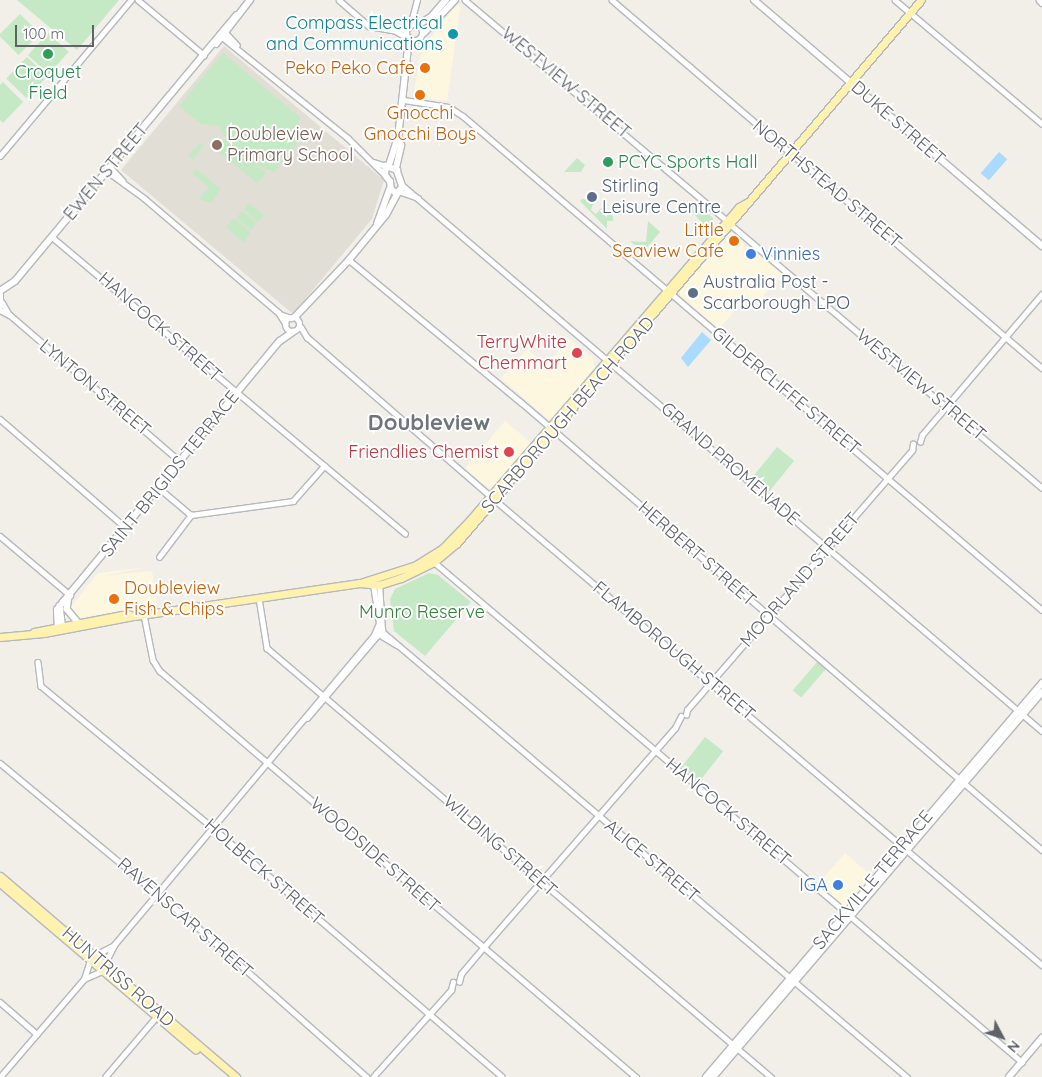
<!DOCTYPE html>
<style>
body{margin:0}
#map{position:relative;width:1042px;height:1077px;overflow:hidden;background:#f1efe8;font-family:Quicksand,sans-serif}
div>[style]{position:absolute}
.commercial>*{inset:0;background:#fef7e0;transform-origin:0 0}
.education>*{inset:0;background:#e1ded6}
.green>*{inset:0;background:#c5e8c5;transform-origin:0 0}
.water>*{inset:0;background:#aadaff;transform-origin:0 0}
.roads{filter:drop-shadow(1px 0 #b5b8bc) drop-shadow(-1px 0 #b5b8bc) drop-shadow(0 1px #b5b8bc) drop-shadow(0 -1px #b5b8bc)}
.minor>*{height:4.5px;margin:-2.25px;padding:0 2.25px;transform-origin:2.25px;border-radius:2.25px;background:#fff}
.tertiary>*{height:5.5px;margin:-2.75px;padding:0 2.75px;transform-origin:2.75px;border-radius:2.75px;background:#fff}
.tertiary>.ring{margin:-2.75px;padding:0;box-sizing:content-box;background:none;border:5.5px solid #fff;border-radius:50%}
.secondary>*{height:6px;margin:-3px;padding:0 3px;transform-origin:3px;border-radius:3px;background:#fff}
.primary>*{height:7px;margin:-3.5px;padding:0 3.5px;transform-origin:3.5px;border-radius:3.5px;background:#fff2af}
.dots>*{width:14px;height:14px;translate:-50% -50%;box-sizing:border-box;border:2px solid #fff;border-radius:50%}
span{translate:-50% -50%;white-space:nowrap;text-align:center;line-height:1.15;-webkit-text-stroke:4px #fff;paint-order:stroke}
.culture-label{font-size:18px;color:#0d838f}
.right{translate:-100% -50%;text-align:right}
.food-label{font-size:18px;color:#c56008}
.left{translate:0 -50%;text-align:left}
.leisure-label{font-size:18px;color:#27864d}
.street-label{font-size:18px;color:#5f6368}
.education-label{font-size:18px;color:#785e54}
.service-label{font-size:18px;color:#4e5e75}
.shop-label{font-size:18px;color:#366cbe}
.health-label{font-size:18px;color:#be3a42}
.park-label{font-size:18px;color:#348238}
.district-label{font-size:22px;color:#70757a;font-weight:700}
.north{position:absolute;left:977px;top:1012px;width:50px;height:50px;-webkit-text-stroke:4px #fff;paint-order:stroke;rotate:130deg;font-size:14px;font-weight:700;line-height:20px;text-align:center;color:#5f6368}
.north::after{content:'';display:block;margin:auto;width:18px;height:22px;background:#5f6368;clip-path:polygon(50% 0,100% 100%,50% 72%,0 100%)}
.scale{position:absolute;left:15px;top:25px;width:79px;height:22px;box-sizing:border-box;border:2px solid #5f6368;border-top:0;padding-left:6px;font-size:15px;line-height:18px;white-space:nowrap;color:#5f6368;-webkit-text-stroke:4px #fff;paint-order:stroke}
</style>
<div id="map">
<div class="commercial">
<div style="clip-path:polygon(457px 5px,460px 8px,447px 101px,413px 97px,422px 48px)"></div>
<div style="clip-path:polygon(730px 233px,782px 274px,757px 303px,747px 296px,719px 329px,680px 295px,680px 291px)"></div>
<div style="clip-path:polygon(569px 338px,592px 357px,595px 368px,550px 421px,501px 378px,527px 349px,546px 365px)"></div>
<div style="left:505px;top:421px;width:34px;height:62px;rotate:40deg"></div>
<div style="clip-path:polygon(147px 567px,102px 576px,152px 571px,157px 605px,80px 618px,70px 608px,98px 573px)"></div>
<div style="left:845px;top:853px;width:38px;height:45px;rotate:41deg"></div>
</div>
<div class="education">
<div style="clip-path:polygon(224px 46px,384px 180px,372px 219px,293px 314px,121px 170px)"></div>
</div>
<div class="green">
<div style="clip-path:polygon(17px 0,119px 0,77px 50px)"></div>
<div style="left:20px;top:14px;width:28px;height:30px;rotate:45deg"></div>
<div style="left:48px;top:33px;width:28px;height:30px;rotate:42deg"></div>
<div style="clip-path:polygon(223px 53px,301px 118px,295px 125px,305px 134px,274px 172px,259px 166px,226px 138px,219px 126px,201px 124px,179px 106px)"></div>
<div style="left:27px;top:57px;width:28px;height:30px;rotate:44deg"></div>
<div style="clip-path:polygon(3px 82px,23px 102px,3px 123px,0 120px,0 85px)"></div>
<div style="left:225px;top:139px;width:53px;height:14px;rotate:39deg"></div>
<div style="clip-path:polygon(199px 143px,203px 146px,193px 160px,188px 156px)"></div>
<div style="clip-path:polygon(577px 158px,585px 165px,581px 172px,564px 172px)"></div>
<div style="clip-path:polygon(196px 169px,221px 189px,211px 203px,199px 199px,209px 187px,192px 173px)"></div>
<div style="clip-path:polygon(582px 199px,594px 201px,591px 210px,596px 214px,603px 206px,613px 216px,613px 221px,607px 221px,607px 229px,580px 201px)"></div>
<div style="clip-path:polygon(694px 202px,713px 218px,714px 224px,709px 230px,688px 208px)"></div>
<div style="clip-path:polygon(249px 203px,264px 215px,258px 222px,244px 209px)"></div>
<div style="left:242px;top:211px;width:19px;height:9px;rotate:39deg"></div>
<div style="left:234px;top:218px;width:23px;height:12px;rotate:41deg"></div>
<div style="clip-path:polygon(648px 221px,660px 232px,643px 252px,630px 241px,646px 242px)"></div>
<div style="left:777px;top:447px;width:22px;height:41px;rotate:39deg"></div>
<div style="clip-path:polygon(429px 573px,438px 575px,471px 602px,425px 656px,394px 631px,390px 599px,395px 589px)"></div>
<div style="left:819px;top:660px;width:11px;height:40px;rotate:41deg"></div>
<div style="left:705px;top:737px;width:23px;height:38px;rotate:38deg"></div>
</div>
<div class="water">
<div style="left:999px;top:152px;width:11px;height:28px;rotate:41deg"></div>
<div style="clip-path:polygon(702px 332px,711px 340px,688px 367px,681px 358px)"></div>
</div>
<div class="roads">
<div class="minor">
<div style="left:138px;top:0;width:86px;rotate:39.8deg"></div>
<div style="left:339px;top:0;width:40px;rotate:41deg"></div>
<div style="left:369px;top:26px;width:27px;rotate:10deg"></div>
<div style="left:396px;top:31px;width:14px;rotate:30deg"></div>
<div style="left:465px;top:0;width:343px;rotate:40.1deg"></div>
<div style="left:612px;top:0;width:566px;rotate:40.56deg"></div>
<div style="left:895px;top:0;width:192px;rotate:40.1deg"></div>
<div style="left:1039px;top:0;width:4px;rotate:45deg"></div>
<div style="left:410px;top:26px;width:27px;rotate:-75deg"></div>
<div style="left:224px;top:31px;width:19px;rotate:47deg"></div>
<div style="left:396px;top:31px;width:12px;rotate:-14deg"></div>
<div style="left:221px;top:36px;width:163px;rotate:38.8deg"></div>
<div style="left:348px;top:138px;width:52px;rotate:45deg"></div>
<div style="left:404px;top:100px;width:46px;rotate:8.8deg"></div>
<div style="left:449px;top:107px;width:17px;rotate:33deg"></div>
<div style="left:463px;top:116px;width:761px;rotate:40.47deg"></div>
<div style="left:0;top:156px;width:204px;rotate:-50deg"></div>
<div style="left:373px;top:162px;width:14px;rotate:17deg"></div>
<div style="left:110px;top:167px;width:19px;rotate:47deg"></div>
<div style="left:107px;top:171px;width:46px;rotate:36.1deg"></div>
<div style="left:144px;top:198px;width:177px;rotate:40.4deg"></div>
<div style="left:279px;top:313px;width:13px;rotate:58deg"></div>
<div style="left:402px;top:185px;width:841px;rotate:40.47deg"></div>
<div style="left:401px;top:192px;width:18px;rotate:19deg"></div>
<div style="left:731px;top:225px;width:407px;rotate:40.2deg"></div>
<div style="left:52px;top:237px;width:461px;rotate:40deg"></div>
<div style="left:349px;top:260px;width:224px;rotate:39.6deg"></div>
<div style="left:522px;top:403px;width:686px;rotate:40.68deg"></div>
<div style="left:2px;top:302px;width:14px;rotate:60deg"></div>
<div style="left:0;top:310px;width:11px;rotate:27deg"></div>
<div style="left:10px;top:315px;width:224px;rotate:40.7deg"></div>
<div style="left:280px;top:314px;width:12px;rotate:20deg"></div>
<div style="left:301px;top:327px;width:12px;rotate:59deg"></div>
<div style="left:307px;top:337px;width:249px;rotate:40.9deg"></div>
<div style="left:495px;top:500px;width:718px;rotate:40.37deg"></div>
<div style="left:0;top:419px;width:165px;rotate:40.8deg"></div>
<div style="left:920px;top:442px;width:7px;rotate:-74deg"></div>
<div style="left:922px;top:435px;width:185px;rotate:-49.6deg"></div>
<div style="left:159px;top:488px;width:42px;rotate:40.2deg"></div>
<div style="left:191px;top:515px;width:103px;rotate:-7.8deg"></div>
<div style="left:293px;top:501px;width:47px;rotate:-48.5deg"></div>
<div style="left:0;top:536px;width:92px;rotate:40.1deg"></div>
<div style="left:159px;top:557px;width:53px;rotate:-52.7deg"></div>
<div style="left:434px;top:562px;width:772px;rotate:40.38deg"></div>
<div style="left:259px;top:598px;width:51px;rotate:80.9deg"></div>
<div style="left:267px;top:648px;width:662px;rotate:40.4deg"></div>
<div style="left:144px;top:615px;width:46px;rotate:78.7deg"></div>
<div style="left:153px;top:660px;width:13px;rotate:58deg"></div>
<div style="left:160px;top:671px;width:626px;rotate:40.46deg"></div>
<div style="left:378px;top:628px;width:694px;rotate:40.32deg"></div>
<div style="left:377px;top:633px;width:23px;rotate:31deg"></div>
<div style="left:38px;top:662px;width:24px;rotate:83deg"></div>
<div style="left:41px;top:686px;width:223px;rotate:39.5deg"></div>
<div style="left:213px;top:828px;width:381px;rotate:40.7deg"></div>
<div style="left:686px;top:715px;width:5px;rotate:-79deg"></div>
<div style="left:687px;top:710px;width:344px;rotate:-49.1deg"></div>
<div style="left:912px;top:450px;width:6px;rotate:-81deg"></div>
<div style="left:307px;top:718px;width:116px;rotate:-49.6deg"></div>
<div style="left:382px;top:630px;width:46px;rotate:-93.7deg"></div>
<div style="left:0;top:763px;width:252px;rotate:39.7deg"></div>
<div style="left:194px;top:924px;width:231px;rotate:41.5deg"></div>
<div style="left:93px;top:952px;width:6px;rotate:9deg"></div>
<div style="left:99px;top:953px;width:16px;rotate:-27deg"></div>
<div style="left:104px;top:965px;width:22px;rotate:-63deg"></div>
<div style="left:114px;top:945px;width:405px;rotate:-50deg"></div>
<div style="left:374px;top:635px;width:13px;rotate:-67deg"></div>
<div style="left:379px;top:623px;width:39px;rotate:-99deg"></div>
<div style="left:84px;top:979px;width:20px;rotate:-24deg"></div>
<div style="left:459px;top:982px;width:8px;rotate:-76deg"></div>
<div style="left:461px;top:974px;width:34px;rotate:-50deg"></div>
<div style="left:483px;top:948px;width:292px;rotate:-48.9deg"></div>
<div style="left:675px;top:728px;width:13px;rotate:-63deg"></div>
<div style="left:0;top:1002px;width:49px;rotate:40.9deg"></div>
<div style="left:0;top:1077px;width:129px;rotate:-49.4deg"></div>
<div style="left:84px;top:979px;width:19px;rotate:-72deg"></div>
<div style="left:105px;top:1077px;width:80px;rotate:-49.6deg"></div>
<div style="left:373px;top:1077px;width:117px;rotate:-48.1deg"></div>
<div style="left:451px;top:990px;width:8px;rotate:-76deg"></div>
</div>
<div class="tertiary">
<div class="ring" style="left:407px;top:25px;width:10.5px;height:10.5px"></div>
<div style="left:418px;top:25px;width:15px;rotate:-32deg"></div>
<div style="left:431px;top:17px;width:23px;rotate:-49deg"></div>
<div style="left:424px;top:33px;width:45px;rotate:-46.8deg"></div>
<div style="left:389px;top:165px;width:28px;rotate:-72deg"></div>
<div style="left:398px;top:138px;width:100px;rotate:-83.7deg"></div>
<div style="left:386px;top:166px;width:12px;rotate:20deg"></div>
<div style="left:397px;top:170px;width:18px;rotate:71deg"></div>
<div style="left:403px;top:187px;width:9px;rotate:131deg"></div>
<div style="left:397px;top:194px;width:7px;rotate:-146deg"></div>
<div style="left:391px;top:190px;width:8px;rotate:-97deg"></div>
<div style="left:390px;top:182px;width:9px;rotate:-126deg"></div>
<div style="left:385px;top:175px;width:9px;rotate:-84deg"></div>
<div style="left:396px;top:168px;width:23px;rotate:-77deg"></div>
<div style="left:401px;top:146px;width:9px;rotate:-111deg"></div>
<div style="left:377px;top:224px;width:37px;rotate:-70deg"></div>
<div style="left:295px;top:317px;width:79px;rotate:-46.5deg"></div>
<div style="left:349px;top:260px;width:58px;rotate:-50.6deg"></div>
<div style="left:386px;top:215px;width:24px;rotate:-62deg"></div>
<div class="ring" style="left:286px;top:318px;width:8.5px;height:8.5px"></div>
<div style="left:69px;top:597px;width:12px;rotate:99deg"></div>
<div style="left:67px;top:609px;width:17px;rotate:50deg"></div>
<div style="left:60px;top:606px;width:23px;rotate:83deg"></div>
<div style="left:58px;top:630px;width:20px;rotate:-93deg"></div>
<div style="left:57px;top:610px;width:10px;rotate:-53deg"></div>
<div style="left:63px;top:602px;width:339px;rotate:-50.3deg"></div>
<div style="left:280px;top:341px;width:16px;rotate:-35deg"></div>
<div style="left:1009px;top:1077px;width:51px;rotate:-49.8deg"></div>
</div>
<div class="secondary">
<div style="left:754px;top:0;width:379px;rotate:40.5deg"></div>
<div style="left:216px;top:44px;width:56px;rotate:-52.3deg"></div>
<div style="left:0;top:291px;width:18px;rotate:-34deg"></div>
<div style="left:15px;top:281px;width:346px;rotate:-50.2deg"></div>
<div style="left:0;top:295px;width:11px;rotate:90deg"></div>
<div style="left:706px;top:1077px;width:518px;rotate:-49.54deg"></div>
<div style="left:713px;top:1077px;width:506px;rotate:-49.48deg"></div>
</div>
<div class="primary">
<div style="left:360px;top:583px;width:19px;rotate:6deg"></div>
<div style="left:379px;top:585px;width:23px;rotate:-18deg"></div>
<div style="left:401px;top:578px;width:37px;rotate:-26deg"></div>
<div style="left:434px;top:562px;width:30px;rotate:-40deg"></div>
<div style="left:457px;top:543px;width:714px;rotate:-49.49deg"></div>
<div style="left:34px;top:632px;width:95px;rotate:-11deg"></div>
<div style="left:127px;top:614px;width:7px;rotate:16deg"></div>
<div style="left:0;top:637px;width:44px;rotate:-5.2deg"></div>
<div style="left:44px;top:633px;width:92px;rotate:-10.7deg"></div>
<div style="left:134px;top:616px;width:228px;rotate:-8.3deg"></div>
<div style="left:360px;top:583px;width:59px;rotate:-17.8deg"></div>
<div style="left:416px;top:565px;width:31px;rotate:-32deg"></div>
<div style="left:442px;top:549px;width:39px;rotate:-46deg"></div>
<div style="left:469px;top:521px;width:414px;rotate:-49.3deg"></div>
<div style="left:739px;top:207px;width:10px;rotate:-29deg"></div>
<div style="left:0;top:876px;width:310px;rotate:40.4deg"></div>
<div style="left:0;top:883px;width:257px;rotate:40.4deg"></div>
</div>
</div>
<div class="dots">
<div style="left:453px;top:34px;background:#0f9aa8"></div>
<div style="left:48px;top:54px;background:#2e9e5b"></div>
<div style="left:425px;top:68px;background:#e8710a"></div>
<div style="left:420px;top:95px;background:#e8710a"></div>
<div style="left:217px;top:145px;background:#8d6e63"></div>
<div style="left:608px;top:162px;background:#2e9e5b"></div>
<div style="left:592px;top:197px;background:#5c6f8a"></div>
<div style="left:734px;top:241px;background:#e8710a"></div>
<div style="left:751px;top:254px;background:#3f7fe0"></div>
<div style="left:693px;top:293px;background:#5c6f8a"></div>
<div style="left:577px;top:353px;background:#e0444e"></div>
<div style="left:509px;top:452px;background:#e0444e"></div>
<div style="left:114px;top:599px;background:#e8710a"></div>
<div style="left:838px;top:885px;background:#3f7fe0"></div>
</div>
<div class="culture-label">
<span class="right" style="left:443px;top:34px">Compass Electrical<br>and Communications</span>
</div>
<div class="food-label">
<span class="right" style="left:415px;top:68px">Peko Peko Cafe</span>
<span style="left:420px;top:124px">Gnocchi<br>Gnocchi Boys</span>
<span class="right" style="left:724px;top:241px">Little<br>Seaview Cafe</span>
<span class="left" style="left:124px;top:599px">Doubleview<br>Fish &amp; Chips</span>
</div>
<div class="leisure-label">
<span style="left:48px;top:83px">Croquet<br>Field</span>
<span class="left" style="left:618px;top:162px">PCYC Sports Hall</span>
</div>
<div class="street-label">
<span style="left:566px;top:83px;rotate:40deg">WESTVIEW STREET</span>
<span style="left:898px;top:123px;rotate:41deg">DUKE STREET</span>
<span style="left:106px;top:172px;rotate:-50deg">EWEN STREET</span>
<span style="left:827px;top:184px;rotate:40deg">NORTHSTEAD STREET</span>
<span style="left:160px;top:327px;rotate:41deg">HANCOCK STREET</span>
<span style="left:921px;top:385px;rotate:40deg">WESTVIEW STREET</span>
<span style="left:95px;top:388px;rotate:40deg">LYNTON STREET</span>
<span style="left:786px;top:391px;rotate:40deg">GILDERCLIFFE STREET</span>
<span style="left:568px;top:415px;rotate:-49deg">SCARBOROUGH BEACH ROAD</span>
<span style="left:730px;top:464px;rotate:41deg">GRAND PROMENADE</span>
<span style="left:170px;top:474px;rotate:-51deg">SAINT BRIGIDS TERRACE</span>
<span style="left:697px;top:554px;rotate:41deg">HERBERT STREET</span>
<span style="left:800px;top:580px;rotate:-49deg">MOORLAND STREET</span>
<span style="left:674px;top:651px;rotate:40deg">FLAMBOROUGH STREET</span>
<span style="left:728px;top:812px;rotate:40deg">HANCOCK STREET</span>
<span style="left:500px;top:846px;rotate:41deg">WILDING STREET</span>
<span style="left:375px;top:855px;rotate:41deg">WOODSIDE STREET</span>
<span style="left:652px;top:861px;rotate:40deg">ALICE STREET</span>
<span style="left:264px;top:872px;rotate:41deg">HOLBECK STREET</span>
<span style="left:873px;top:880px;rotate:-50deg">SACKVILLE TERRACE</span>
<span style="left:185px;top:918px;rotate:41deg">RAVENSCAR STREET</span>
<span style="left:118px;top:977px;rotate:41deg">HUNTRISS ROAD</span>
</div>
<div class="education-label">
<span class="left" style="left:227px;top:145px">Doubleview<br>Primary School</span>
</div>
<div class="service-label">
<span class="left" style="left:602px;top:197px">Stirling<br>Leisure Centre</span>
<span class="left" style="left:703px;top:293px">Australia Post -<br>Scarborough LPO</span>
</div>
<div class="shop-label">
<span class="left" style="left:761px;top:254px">Vinnies</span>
<span class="right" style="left:828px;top:885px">IGA</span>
</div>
<div class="health-label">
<span class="right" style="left:567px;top:353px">TerryWhite<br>Chemmart</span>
<span class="right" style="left:499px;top:452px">Friendlies Chemist</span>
</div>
<div class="park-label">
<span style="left:422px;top:612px">Munro Reserve</span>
</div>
<div class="district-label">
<span style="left:429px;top:423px">Doubleview</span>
</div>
<div class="north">N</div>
<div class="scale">100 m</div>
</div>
